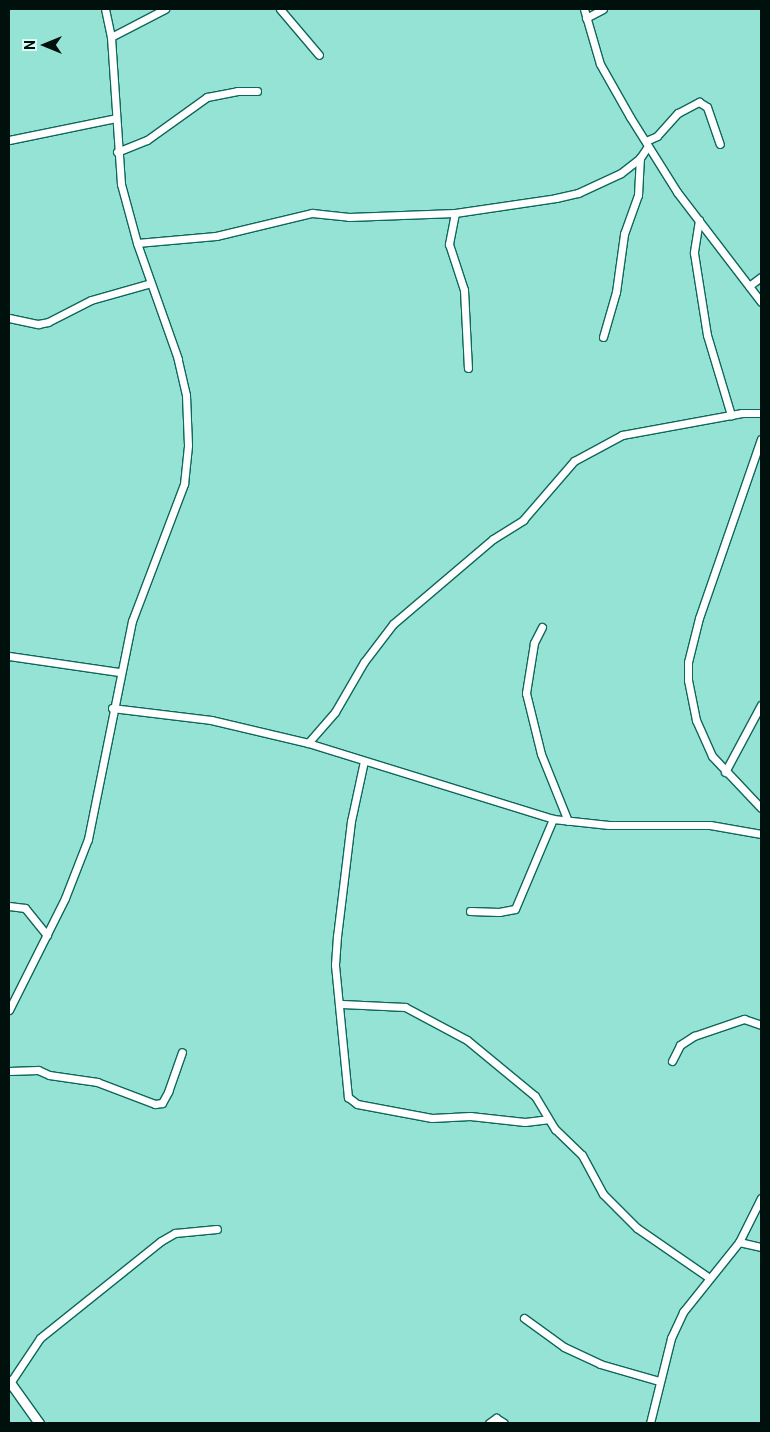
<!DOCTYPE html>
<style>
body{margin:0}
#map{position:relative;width:770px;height:1432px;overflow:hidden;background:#95e3d5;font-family:Roboto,sans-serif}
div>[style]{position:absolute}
.roads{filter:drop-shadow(1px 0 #0d675c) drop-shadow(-1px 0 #0d675c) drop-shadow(0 1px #0d675c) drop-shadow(0 -1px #0d675c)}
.minor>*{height:7px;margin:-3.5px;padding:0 3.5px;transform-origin:3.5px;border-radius:3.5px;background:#fff}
.major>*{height:9px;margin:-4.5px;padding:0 4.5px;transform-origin:4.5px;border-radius:4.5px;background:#fff}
span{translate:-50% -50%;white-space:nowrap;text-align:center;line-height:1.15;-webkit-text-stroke:4px #d6fbf4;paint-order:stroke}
.frame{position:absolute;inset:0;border:10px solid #00100c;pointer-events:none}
.north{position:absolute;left:20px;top:20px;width:50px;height:50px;-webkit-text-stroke:4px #d6fbf4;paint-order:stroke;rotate:270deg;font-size:14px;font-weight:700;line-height:20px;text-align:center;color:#00100c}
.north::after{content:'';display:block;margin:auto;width:18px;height:22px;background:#00100c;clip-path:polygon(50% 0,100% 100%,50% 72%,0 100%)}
</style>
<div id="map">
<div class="roads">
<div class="minor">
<div style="left:280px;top:9px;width:60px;rotate:49.7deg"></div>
<div style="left:584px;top:9px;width:57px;rotate:73.8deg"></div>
<div style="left:600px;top:64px;width:61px;rotate:60.5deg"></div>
<div style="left:630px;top:117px;width:89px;rotate:57.9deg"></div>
<div style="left:677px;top:192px;width:138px;rotate:52.6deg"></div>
<div style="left:586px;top:18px;width:19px;rotate:-28deg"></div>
<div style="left:111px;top:37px;width:61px;rotate:-27.4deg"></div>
<div style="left:9px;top:140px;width:109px;rotate:-11.6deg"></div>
<div style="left:646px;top:141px;width:12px;rotate:-24deg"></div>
<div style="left:657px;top:136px;width:31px;rotate:-48deg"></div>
<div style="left:678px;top:113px;width:24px;rotate:-28deg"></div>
<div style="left:699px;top:102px;width:9px;rotate:32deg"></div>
<div style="left:707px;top:107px;width:39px;rotate:71deg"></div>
<div style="left:117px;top:152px;width:32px;rotate:-22deg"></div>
<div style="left:147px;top:140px;width:74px;rotate:-35.6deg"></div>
<div style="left:207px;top:97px;width:31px;rotate:-11deg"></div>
<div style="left:237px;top:91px;width:20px"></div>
<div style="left:455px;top:213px;width:32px;rotate:101deg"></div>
<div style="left:449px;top:244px;width:48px;rotate:71.9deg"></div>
<div style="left:464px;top:290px;width:78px;rotate:87.1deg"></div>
<div style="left:699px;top:220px;width:33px;rotate:99deg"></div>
<div style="left:694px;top:253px;width:83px;rotate:81deg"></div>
<div style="left:707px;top:335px;width:84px;rotate:73.3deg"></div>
<div style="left:137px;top:243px;width:79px;rotate:-5.1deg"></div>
<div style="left:216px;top:236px;width:99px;rotate:-13.5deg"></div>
<div style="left:312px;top:213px;width:37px;rotate:6deg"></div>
<div style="left:349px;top:217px;width:106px;rotate:-2.2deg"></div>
<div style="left:455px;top:213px;width:102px;rotate:-8.4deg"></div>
<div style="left:556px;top:198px;width:23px;rotate:-13deg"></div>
<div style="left:578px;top:193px;width:47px;rotate:-24.9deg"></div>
<div style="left:621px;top:173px;width:24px;rotate:-38deg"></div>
<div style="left:640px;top:158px;width:14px;rotate:-56deg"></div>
<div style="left:749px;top:286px;width:15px;rotate:-37deg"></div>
<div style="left:9px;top:318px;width:30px;rotate:12deg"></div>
<div style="left:38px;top:324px;width:10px;rotate:-11deg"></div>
<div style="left:48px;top:322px;width:48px;rotate:-27.1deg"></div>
<div style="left:91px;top:300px;width:62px;rotate:-15.8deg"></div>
<div style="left:603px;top:337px;width:47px;rotate:-73.9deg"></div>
<div style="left:616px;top:292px;width:59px;rotate:-82.1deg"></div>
<div style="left:624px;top:234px;width:41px;rotate:-70.3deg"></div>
<div style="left:638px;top:195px;width:37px;rotate:-87deg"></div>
<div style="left:761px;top:439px;width:189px;rotate:109.1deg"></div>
<div style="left:699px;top:618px;width:45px;rotate:104deg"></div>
<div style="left:688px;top:662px;width:18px;rotate:90deg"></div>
<div style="left:688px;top:680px;width:41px;rotate:78.7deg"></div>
<div style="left:696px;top:720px;width:39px;rotate:66deg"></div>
<div style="left:712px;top:756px;width:71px;rotate:46.7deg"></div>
<div style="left:542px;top:627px;width:18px;rotate:117deg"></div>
<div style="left:534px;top:643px;width:51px;rotate:99.1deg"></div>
<div style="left:526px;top:693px;width:63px;rotate:76.2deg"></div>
<div style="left:541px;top:754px;width:72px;rotate:68.1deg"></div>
<div style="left:9px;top:656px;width:111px;rotate:8.3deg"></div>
<div style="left:112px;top:708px;width:100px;rotate:6.9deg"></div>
<div style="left:211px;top:720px;width:100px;rotate:13.3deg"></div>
<div style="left:308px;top:743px;width:257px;rotate:17.2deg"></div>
<div style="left:553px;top:819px;width:56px;rotate:6.1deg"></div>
<div style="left:609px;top:825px;width:101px"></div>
<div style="left:710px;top:825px;width:52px;rotate:10deg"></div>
<div style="left:308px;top:743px;width:41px;rotate:-48.9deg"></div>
<div style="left:335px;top:712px;width:58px;rotate:-59.9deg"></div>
<div style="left:364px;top:662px;width:48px;rotate:-52.7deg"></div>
<div style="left:393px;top:624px;width:131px;rotate:-40.4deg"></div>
<div style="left:493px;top:539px;width:36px;rotate:-32deg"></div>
<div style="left:523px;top:520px;width:78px;rotate:-49.2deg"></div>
<div style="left:574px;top:461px;width:55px;rotate:-28.4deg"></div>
<div style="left:622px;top:435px;width:122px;rotate:-10.4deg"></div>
<div style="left:742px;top:413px;width:19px"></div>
<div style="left:364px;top:761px;width:61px;rotate:102.2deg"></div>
<div style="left:351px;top:821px;width:116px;rotate:96.9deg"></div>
<div style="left:337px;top:936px;width:29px;rotate:94deg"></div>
<div style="left:335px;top:965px;width:133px;rotate:84.4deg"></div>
<div style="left:348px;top:1097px;width:11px;rotate:38deg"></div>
<div style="left:357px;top:1104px;width:76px;rotate:10.6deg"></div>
<div style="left:432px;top:1118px;width:38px;rotate:-3deg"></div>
<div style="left:470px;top:1116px;width:55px;rotate:6.2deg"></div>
<div style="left:525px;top:1122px;width:23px;rotate:-7deg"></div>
<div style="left:725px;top:772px;width:76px;rotate:-61.8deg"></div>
<div style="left:9px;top:906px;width:16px;rotate:7deg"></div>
<div style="left:25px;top:908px;width:35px;rotate:51deg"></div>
<div style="left:470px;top:911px;width:29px;rotate:2deg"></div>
<div style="left:499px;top:912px;width:16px;rotate:-11deg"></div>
<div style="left:515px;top:909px;width:98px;rotate:-67.1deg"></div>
<div style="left:342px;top:1004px;width:63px;rotate:2.7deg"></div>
<div style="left:405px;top:1007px;width:70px;rotate:28deg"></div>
<div style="left:467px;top:1040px;width:88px;rotate:39.5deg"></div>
<div style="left:535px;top:1096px;width:39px;rotate:59deg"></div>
<div style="left:555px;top:1129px;width:37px;rotate:44deg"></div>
<div style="left:582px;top:1155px;width:44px;rotate:61.7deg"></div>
<div style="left:603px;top:1194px;width:48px;rotate:45deg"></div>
<div style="left:637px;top:1228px;width:86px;rotate:34.6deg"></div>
<div style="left:9px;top:1010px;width:125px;rotate:-63.4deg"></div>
<div style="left:65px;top:898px;width:63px;rotate:-68.7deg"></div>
<div style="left:88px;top:839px;width:222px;rotate:-78.6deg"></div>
<div style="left:132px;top:621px;width:147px;rotate:-69.2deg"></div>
<div style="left:184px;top:484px;width:39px;rotate:-84deg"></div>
<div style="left:188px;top:445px;width:50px;rotate:-92.3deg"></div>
<div style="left:186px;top:395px;width:37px;rotate:-103deg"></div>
<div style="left:178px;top:359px;width:123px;rotate:-109.5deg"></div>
<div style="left:137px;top:243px;width:61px;rotate:-105.2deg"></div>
<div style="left:121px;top:184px;width:147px;rotate:-93.9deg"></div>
<div style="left:111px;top:37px;width:29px;rotate:-102deg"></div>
<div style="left:672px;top:1061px;width:18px;rotate:-63deg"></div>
<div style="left:680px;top:1045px;width:17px;rotate:-33deg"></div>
<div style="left:694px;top:1036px;width:53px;rotate:-18.8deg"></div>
<div style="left:744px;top:1019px;width:18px;rotate:19deg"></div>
<div style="left:9px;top:1071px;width:29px;rotate:-2deg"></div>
<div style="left:38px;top:1070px;width:12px;rotate:24deg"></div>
<div style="left:49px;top:1075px;width:49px;rotate:8.3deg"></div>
<div style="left:97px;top:1082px;width:62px;rotate:20.8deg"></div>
<div style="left:155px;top:1104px;width:7px;rotate:-8deg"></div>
<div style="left:162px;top:1103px;width:13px;rotate:-61deg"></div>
<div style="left:168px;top:1092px;width:42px;rotate:-70.7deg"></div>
<div style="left:739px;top:1242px;width:23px;rotate:13deg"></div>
<div style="left:524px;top:1318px;width:49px;rotate:35.9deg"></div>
<div style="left:564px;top:1347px;width:40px;rotate:25deg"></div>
<div style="left:600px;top:1364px;width:61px;rotate:16.1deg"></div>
<div style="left:10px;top:1383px;width:54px;rotate:-56.3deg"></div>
<div style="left:40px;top:1338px;width:155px;rotate:-38.7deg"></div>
<div style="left:161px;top:1241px;width:16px;rotate:-30deg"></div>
<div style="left:175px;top:1233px;width:42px;rotate:-5.4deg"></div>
<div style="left:489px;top:1423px;width:9px;rotate:-36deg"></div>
<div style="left:496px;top:1418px;width:9px;rotate:32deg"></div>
<div style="left:650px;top:1423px;width:88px;rotate:-76.1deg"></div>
<div style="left:671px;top:1338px;width:29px;rotate:-65deg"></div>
<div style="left:683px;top:1312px;width:90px;rotate:-51.3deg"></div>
<div style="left:739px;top:1242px;width:49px;rotate:-63.4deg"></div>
</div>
<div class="major">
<div style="left:9px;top:1381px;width:52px;rotate:54.5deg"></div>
</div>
</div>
<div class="frame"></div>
<div class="north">N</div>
</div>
